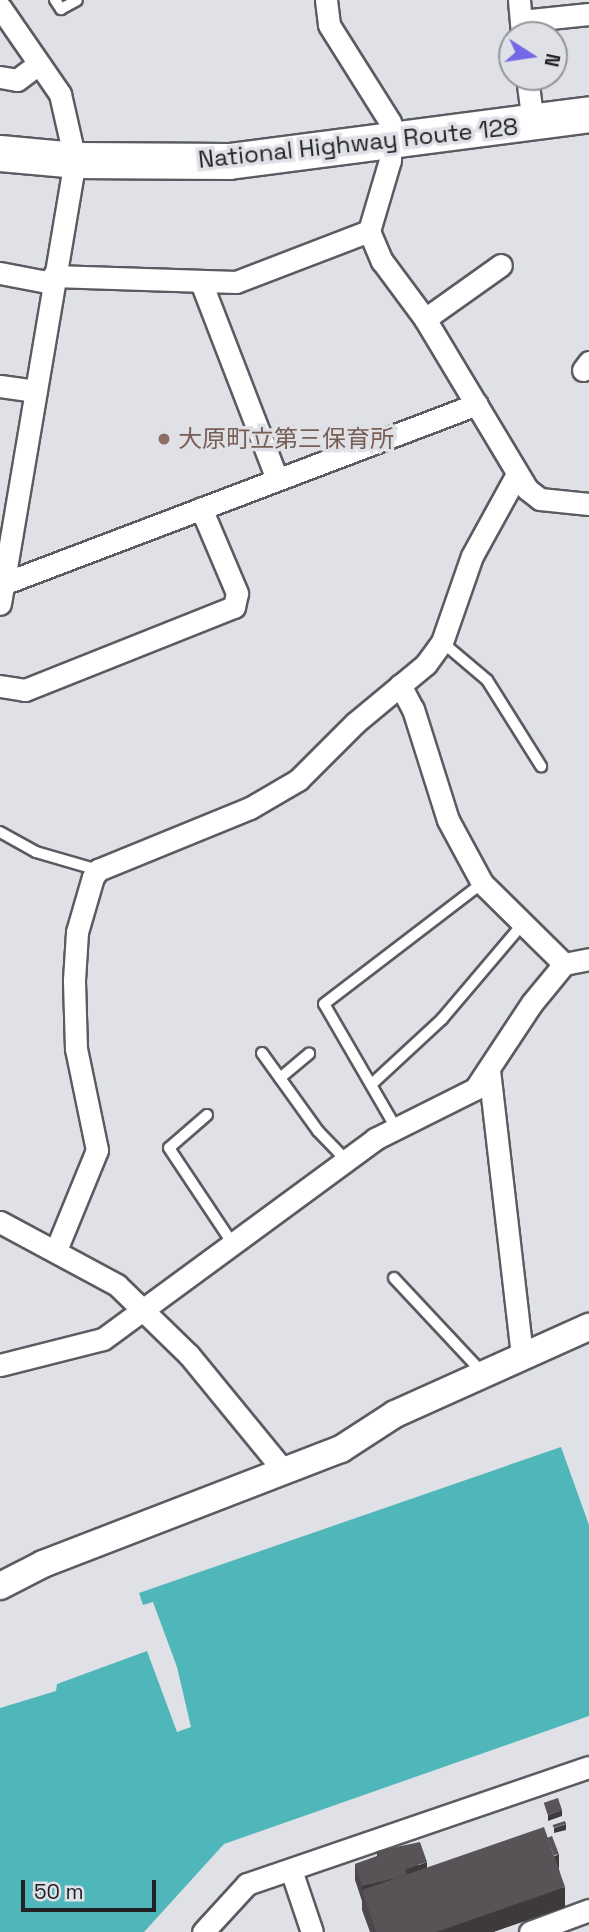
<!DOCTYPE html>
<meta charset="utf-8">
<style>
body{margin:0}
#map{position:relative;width:589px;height:1932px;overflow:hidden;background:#dfe1e7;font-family:"Space Grotesk","Noto Sans JP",sans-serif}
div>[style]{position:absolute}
.water>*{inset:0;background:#4fb6b9}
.roads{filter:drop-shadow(2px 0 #5a5c61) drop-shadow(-2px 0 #5a5c61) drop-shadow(0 2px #5a5c61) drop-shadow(0 -2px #5a5c61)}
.service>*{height:10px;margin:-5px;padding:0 5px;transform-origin:5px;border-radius:5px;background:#fff}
.minor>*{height:21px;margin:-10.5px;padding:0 10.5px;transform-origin:10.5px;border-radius:10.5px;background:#fff}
.tertiary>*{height:26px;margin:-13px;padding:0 13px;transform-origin:13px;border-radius:13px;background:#fff}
.trunk>*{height:35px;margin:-17.5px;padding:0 17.5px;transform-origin:17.5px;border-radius:17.5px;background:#fff}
.wall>*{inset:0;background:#4c474a}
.shaded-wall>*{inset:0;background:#3e3a3c}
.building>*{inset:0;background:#585356;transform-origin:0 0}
.dots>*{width:19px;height:19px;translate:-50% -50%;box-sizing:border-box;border:4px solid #dfe1e7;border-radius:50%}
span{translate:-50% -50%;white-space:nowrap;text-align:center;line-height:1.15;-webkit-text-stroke:7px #dfe1e7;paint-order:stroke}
.street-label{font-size:24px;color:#212224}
.education-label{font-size:24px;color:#785e54}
.left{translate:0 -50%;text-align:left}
.north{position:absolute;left:498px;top:21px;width:70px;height:70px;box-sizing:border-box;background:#dfe1e7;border:2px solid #939599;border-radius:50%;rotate:102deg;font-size:19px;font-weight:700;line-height:28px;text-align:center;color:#212224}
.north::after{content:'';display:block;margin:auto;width:24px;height:32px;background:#7469e4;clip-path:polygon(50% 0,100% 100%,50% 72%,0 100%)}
.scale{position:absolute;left:21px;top:1880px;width:135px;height:32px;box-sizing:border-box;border:4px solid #212224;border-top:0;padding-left:9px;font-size:21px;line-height:24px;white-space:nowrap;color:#212224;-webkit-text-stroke:5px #dfe1e7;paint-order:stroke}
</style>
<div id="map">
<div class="water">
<div style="clip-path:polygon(561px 1447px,589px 1525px,589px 1716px,224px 1844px,144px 1932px,0 1932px,0 1708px,56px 1691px,57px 1684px,147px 1651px,177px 1732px,191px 1727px,177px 1667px,153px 1602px,143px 1605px,139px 1593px)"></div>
</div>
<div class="roads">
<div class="service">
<div style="left:55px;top:0;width:11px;rotate:56deg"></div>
<div style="left:61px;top:9px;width:18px;rotate:-29deg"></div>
<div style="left:442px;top:642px;width:59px;rotate:40.2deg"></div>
<div style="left:487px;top:680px;width:102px;rotate:57.9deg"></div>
<div style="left:0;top:832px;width:41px;rotate:29.1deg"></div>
<div style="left:36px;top:852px;width:65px;rotate:16.2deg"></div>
<div style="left:262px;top:1053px;width:96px;rotate:54.3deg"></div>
<div style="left:318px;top:1131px;width:40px;rotate:46deg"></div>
<div style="left:280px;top:1078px;width:38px;rotate:-40deg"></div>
<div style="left:374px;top:1082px;width:93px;rotate:-42.8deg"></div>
<div style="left:442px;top:1019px;width:122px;rotate:-49.7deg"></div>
<div style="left:207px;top:1115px;width:50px;rotate:139deg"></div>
<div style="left:169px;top:1148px;width:115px;rotate:56.3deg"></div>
<div style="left:396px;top:1128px;width:143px;rotate:-120.1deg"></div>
<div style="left:324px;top:1004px;width:199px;rotate:-37.4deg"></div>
<div style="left:394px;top:1278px;width:130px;rotate:46.9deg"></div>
</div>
<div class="minor">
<div style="left:326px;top:0;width:25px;rotate:83deg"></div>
<div style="left:329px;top:25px;width:115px;rotate:57.8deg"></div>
<div style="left:390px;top:122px;width:38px;rotate:90deg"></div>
<div style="left:390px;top:160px;width:74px;rotate:106.5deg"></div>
<div style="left:369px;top:231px;width:33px;rotate:67deg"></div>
<div style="left:382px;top:261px;width:72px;rotate:53.4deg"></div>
<div style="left:425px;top:319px;width:198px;rotate:59deg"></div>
<div style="left:527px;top:489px;width:16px;rotate:38deg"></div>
<div style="left:540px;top:499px;width:49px;rotate:5.8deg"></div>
<div style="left:519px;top:0;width:33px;rotate:85deg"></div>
<div style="left:0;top:7px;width:106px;rotate:55.4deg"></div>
<div style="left:60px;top:94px;width:68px;rotate:77.2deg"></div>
<div style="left:75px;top:160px;width:450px;rotate:99.6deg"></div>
<div style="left:521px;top:21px;width:68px;rotate:-5.9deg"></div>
<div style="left:0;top:77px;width:17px;rotate:10deg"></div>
<div style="left:17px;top:80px;width:26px;rotate:-37deg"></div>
<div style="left:527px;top:77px;width:46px;rotate:82.6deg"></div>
<div style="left:0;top:273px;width:53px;rotate:10.9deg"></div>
<div style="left:53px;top:276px;width:183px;rotate:1.9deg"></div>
<div style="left:236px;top:282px;width:142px;rotate:-21deg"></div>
<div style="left:201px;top:282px;width:211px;rotate:68.9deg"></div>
<div style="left:425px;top:319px;width:93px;rotate:-35.4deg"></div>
<div style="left:583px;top:370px;width:10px;rotate:-53deg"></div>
<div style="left:0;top:386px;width:36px;rotate:8deg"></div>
<div style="left:0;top:585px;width:510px;rotate:-20.78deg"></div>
<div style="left:400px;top:685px;width:27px;rotate:62deg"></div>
<div style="left:413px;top:709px;width:116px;rotate:72.5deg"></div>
<div style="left:448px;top:820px;width:72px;rotate:61.6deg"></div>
<div style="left:482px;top:883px;width:115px;rotate:44.6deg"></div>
<div style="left:0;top:686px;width:25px;rotate:9deg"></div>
<div style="left:25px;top:690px;width:225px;rotate:-21.7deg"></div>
<div style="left:234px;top:607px;width:14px;rotate:-78deg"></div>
<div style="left:237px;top:593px;width:92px;rotate:-113deg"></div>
<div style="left:489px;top:1070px;width:289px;rotate:83.4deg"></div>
<div style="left:0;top:1222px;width:133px;rotate:28.3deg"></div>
<div style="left:117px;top:1285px;width:100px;rotate:44.2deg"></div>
<div style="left:189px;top:1355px;width:149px;rotate:50.7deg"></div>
<div style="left:56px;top:1250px;width:108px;rotate:-67.7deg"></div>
<div style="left:97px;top:1150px;width:103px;rotate:-101.7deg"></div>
<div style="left:76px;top:1049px;width:69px;rotate:-91.7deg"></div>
<div style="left:74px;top:980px;width:48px;rotate:-86.4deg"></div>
<div style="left:77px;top:932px;width:57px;rotate:-73.8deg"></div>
<div style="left:93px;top:877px;width:9px;rotate:-54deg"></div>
<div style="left:98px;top:870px;width:164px;rotate:-22.2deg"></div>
<div style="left:250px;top:808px;width:56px;rotate:-30.3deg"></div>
<div style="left:298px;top:780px;width:81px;rotate:-45deg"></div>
<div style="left:355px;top:723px;width:92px;rotate:-39.7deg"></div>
<div style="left:426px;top:664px;width:27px;rotate:-54deg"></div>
<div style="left:442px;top:642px;width:91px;rotate:-70.8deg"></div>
<div style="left:472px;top:556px;width:94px;rotate:-61.2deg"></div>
<div style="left:0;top:1365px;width:106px;rotate:-14.2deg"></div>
<div style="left:103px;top:1339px;width:338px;rotate:-36.3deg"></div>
<div style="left:375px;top:1139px;width:112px;rotate:-26.6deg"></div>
<div style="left:475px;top:1089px;width:103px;rotate:-56.5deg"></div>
<div style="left:532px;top:1003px;width:50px;rotate:-50.6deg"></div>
<div style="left:564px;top:964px;width:25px;rotate:-11deg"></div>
<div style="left:291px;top:1870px;width:65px;rotate:71.3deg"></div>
<div style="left:203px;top:1932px;width:65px;rotate:-47.5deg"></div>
<div style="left:247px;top:1884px;width:361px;rotate:-18.9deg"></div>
<div style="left:530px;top:1932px;width:63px;rotate:-20.4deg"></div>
</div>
<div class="tertiary">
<div style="left:0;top:1586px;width:48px;rotate:-27.1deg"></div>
<div style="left:43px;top:1564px;width:319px;rotate:-21.1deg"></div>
<div style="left:341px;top:1449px;width:64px;rotate:-32.9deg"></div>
<div style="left:395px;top:1414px;width:213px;rotate:-24.2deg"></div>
</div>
<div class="trunk">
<div style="left:0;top:153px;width:75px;rotate:5.3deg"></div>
<div style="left:75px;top:160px;width:154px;rotate:0.4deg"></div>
<div style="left:229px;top:161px;width:363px;rotate:-7.4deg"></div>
</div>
</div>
<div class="wall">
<div style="clip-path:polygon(377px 1851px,427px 1868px,559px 1869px,565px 1907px,493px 1932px,370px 1932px,362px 1910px,362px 1901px,355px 1880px,355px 1864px,377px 1856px)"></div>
</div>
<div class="shaded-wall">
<div style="clip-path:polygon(562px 1810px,562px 1816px,548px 1821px,548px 1815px)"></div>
<div style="clip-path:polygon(566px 1824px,566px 1830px,554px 1833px,554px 1828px)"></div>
<div style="clip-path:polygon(559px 1854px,559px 1870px,553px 1857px)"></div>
<div style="clip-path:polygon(427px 1862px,427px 1877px,362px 1890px,362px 1901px,362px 1886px)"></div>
<div style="clip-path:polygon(565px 1887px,565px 1907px,493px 1932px,436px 1932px)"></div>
</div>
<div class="building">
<div style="left:558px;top:1798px;width:13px;height:15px;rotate:72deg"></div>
<div style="left:565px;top:1821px;width:3px;height:13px;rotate:72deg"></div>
<div style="clip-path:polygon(544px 1827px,565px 1887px,436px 1932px,376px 1932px,362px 1890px)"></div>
<div style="left:552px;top:1836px;width:19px;height:5px;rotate:69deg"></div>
<div style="clip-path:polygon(420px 1842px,427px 1862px,405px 1869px,407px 1874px,396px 1878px,362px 1886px,355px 1864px,379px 1856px,377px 1851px)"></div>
</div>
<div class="dots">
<div style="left:164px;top:439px;background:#8d6e63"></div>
</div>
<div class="street-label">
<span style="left:358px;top:143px;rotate:-6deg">National Highway Route 128</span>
</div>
<div class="education-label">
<span class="left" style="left:178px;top:439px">大原町立第三保育所</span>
</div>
<div class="north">N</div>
<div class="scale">50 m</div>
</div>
